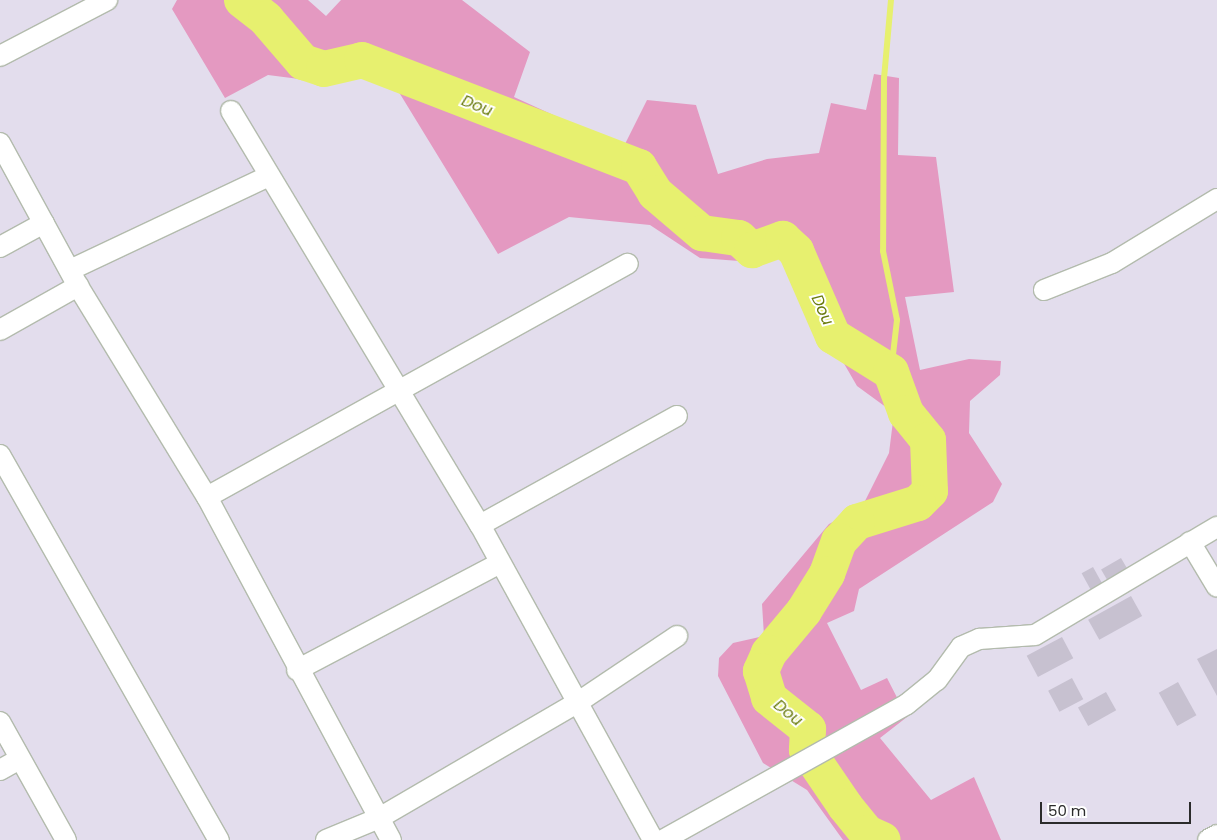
<!DOCTYPE html>
<style>
body{margin:0}
#map{position:relative;width:1217px;height:840px;overflow:hidden;background:#e3dded;font-family:Poppins,sans-serif}
div>[style]{position:absolute}
.green>*{inset:0;background:#e499c1}
.stream>*{height:6px;margin:-3px;padding:0 3px;transform-origin:3px;border-radius:3px;background:#e7f06f}
.river>*{height:36px;margin:-18px;padding:0 18px;transform-origin:18px;border-radius:18px;background:#e7f06f}
.building>*{inset:0;background:#c7c1d0;transform-origin:0 0}
.roads{filter:drop-shadow(1px 0 #b3bbad) drop-shadow(-1px 0 #b3bbad) drop-shadow(0 1px #b3bbad) drop-shadow(0 -1px #b3bbad)}
.minor>*{height:20px;margin:-10px;padding:0 10px;transform-origin:10px;border-radius:10px;background:#fff}
span{translate:-50% -50%;white-space:nowrap;text-align:center;line-height:1.15;-webkit-text-stroke:4px #fff;paint-order:stroke}
.water-label{font-size:16px;color:#6a7b0d;font-style:italic}
.scale{position:absolute;left:1040px;top:802px;width:151px;height:22px;box-sizing:border-box;border:2px solid #2b2b2b;border-top:0;padding-left:6px;font-size:15px;line-height:18px;white-space:nowrap;color:#2b2b2b;-webkit-text-stroke:4px #fff;paint-order:stroke}
</style>
<div id="map">
<div class="green">
<div style="clip-path:polygon(177px 0,308px 0,326px 16px,341px 0,462px 0,530px 52px,514px 97px,586px 130px,583px 141px,620px 154px,647px 100px,696px 105px,718px 174px,767px 159px,819px 153px,831px 103px,866px 110px,874px 74px,899px 78px,898px 155px,936px 157px,954px 292px,905px 297px,920px 370px,969px 359px,1001px 361px,1000px 375px,970px 401px,969px 433px,1002px 484px,993px 502px,859px 589px,854px 611px,827px 623px,861px 690px,887px 678px,907px 717px,880px 738px,931px 800px,974px 777px,1001px 840px,843px 840px,807px 790px,763px 763px,718px 676px,719px 658px,733px 643px,764px 636px,762px 604px,829px 524px,862px 507px,889px 453px,894px 413px,857px 386px,776px 246px,739px 261px,700px 258px,650px 225px,569px 217px,498px 254px,397px 89px,366px 74px,307px 80px,268px 75px,225px 98px,172px 9px)"></div>
</div>
<div class="stream">
<div style="left:891px;top:0;width:78px;rotate:95.1deg"></div>
<div style="left:884px;top:78px;width:173px;rotate:90.3deg"></div>
<div style="left:883px;top:251px;width:70px;rotate:78.5deg"></div>
<div style="left:897px;top:320px;width:52px;rotate:96.6deg"></div>
</div>
<div class="river">
<div style="left:242px;top:0;width:31px;rotate:38deg"></div>
<div style="left:266px;top:19px;width:57px;rotate:49.3deg"></div>
<div style="left:303px;top:62px;width:22px;rotate:18deg"></div>
<div style="left:324px;top:69px;width:39px;rotate:-13deg"></div>
<div style="left:362px;top:60px;width:297px;rotate:21.1deg"></div>
<div style="left:639px;top:167px;width:31px;rotate:58deg"></div>
<div style="left:655px;top:193px;width:62px;rotate:40.4deg"></div>
<div style="left:702px;top:233px;width:37px;rotate:8deg"></div>
<div style="left:739px;top:238px;width:18px;rotate:43deg"></div>
<div style="left:752px;top:250px;width:33px;rotate:-20deg"></div>
<div style="left:783px;top:239px;width:18px;rotate:43deg"></div>
<div style="left:796px;top:251px;width:93px;rotate:66.5deg"></div>
<div style="left:833px;top:336px;width:68px;rotate:31.8deg"></div>
<div style="left:891px;top:372px;width:44px;rotate:69.9deg"></div>
<div style="left:906px;top:413px;width:35px;rotate:51deg"></div>
<div style="left:928px;top:440px;width:51px;rotate:87.8deg"></div>
<div style="left:930px;top:491px;width:17px;rotate:135deg"></div>
<div style="left:918px;top:503px;width:64px;rotate:162.7deg"></div>
<div style="left:857px;top:522px;width:26px;rotate:133deg"></div>
<div style="left:839px;top:541px;width:35px;rotate:110deg"></div>
<div style="left:827px;top:574px;width:44px;rotate:121.9deg"></div>
<div style="left:804px;top:611px;width:55px;rotate:129.8deg"></div>
<div style="left:769px;top:653px;width:20px;rotate:114deg"></div>
<div style="left:761px;top:671px;width:28px;rotate:73deg"></div>
<div style="left:769px;top:698px;width:50px;rotate:38.5deg"></div>
<div style="left:808px;top:729px;width:21px;rotate:93deg"></div>
<div style="left:807px;top:750px;width:68px;rotate:55.8deg"></div>
<div style="left:845px;top:806px;width:35px;rotate:51deg"></div>
<div style="left:867px;top:833px;width:17px;rotate:24deg"></div>
</div>
<div class="building">
<div style="left:1121px;top:558px;width:14px;height:23px;rotate:60deg"></div>
<div style="left:1093px;top:567px;width:21px;height:13px;rotate:61deg"></div>
<div style="left:1131px;top:596px;width:23px;height:49px;rotate:61deg"></div>
<div style="left:1062px;top:637px;width:24px;height:40px;rotate:62deg"></div>
<div style="clip-path:polygon(1217px 649px,1217px 696px,1197px 659px)"></div>
<div style="left:1072px;top:678px;width:24px;height:27px;rotate:62deg"></div>
<div style="left:1178px;top:682px;width:38px;height:22px;rotate:61deg"></div>
<div style="left:1106px;top:692px;width:21px;height:32px;rotate:61deg"></div>
</div>
<div class="roads">
<div class="minor">
<div style="left:0;top:56px;width:121px;rotate:-27.6deg"></div>
<div style="left:231px;top:111px;width:483px;rotate:59deg"></div>
<div style="left:480px;top:525px;width:359px;rotate:61.2deg"></div>
<div style="left:0;top:143px;width:163px;rotate:61.4deg"></div>
<div style="left:78px;top:286px;width:247px;rotate:58.6deg"></div>
<div style="left:207px;top:497px;width:389px;rotate:61.8deg"></div>
<div style="left:0;top:247px;width:50px;rotate:-28.6deg"></div>
<div style="left:70px;top:270px;width:220px;rotate:-25.3deg"></div>
<div style="left:1044px;top:290px;width:73px;rotate:-21.7deg"></div>
<div style="left:1112px;top:263px;width:123px;rotate:-31.4deg"></div>
<div style="left:0;top:330px;width:90px;rotate:-29.4deg"></div>
<div style="left:0;top:455px;width:443px;rotate:60.4deg"></div>
<div style="left:207px;top:497px;width:481px;rotate:-29deg"></div>
<div style="left:480px;top:525px;width:225px;rotate:-29deg"></div>
<div style="left:1190px;top:542px;width:52px;rotate:59deg"></div>
<div style="left:297px;top:670px;width:229px;rotate:-27.8deg"></div>
<div style="left:0;top:722px;width:135px;rotate:60.8deg"></div>
<div style="left:0;top:770px;width:23px;rotate:-29deg"></div>
<div style="left:326px;top:840px;width:57px;rotate:-22.5deg"></div>
<div style="left:379px;top:818px;width:233px;rotate:-30.2deg"></div>
<div style="left:580px;top:701px;width:117px;rotate:-33.8deg"></div>
<div style="left:663px;top:840px;width:279px;rotate:-29.1deg"></div>
<div style="left:907px;top:704px;width:38px;rotate:-39deg"></div>
<div style="left:937px;top:680px;width:41px;rotate:-54deg"></div>
<div style="left:961px;top:647px;width:20px;rotate:-24deg"></div>
<div style="left:979px;top:639px;width:56px;rotate:-4.1deg"></div>
<div style="left:1035px;top:635px;width:212px;rotate:-30.7deg"></div>
<div style="left:1208px;top:840px;width:10px;rotate:-29deg"></div>
</div>
</div>
<div class="water-label">
<span style="left:477px;top:106px;rotate:22deg">Dou</span>
<span style="left:822px;top:310px;rotate:66deg">Dou</span>
<span style="left:788px;top:713px;rotate:39deg">Dou</span>
</div>
<div class="scale">50 m</div>
</div>
